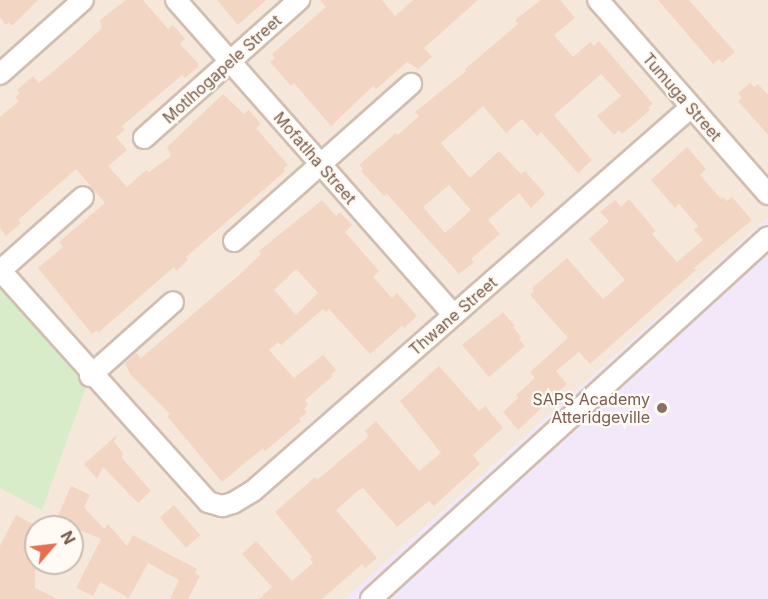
<!DOCTYPE html>
<style>
body{margin:0}
#map{position:relative;width:768px;height:599px;overflow:hidden;background:#fdf6ec;font-family:Inter,sans-serif}
div>[style]{position:absolute}
.residential>*{inset:0;background:#f5e8da}
.education>*{inset:0;background:#f3e8fa}
.green>*{inset:0;background:#d8ecc9}
.building>*{inset:0;background:#f3d5c3;transform-origin:0 0}
.roads{filter:drop-shadow(2px 0 #d1beb0) drop-shadow(-2px 0 #d1beb0) drop-shadow(0 2px #d1beb0) drop-shadow(0 -2px #d1beb0)}
.minor>*{height:20px;margin:-10px;padding:0 10px;transform-origin:10px;border-radius:10px;background:#fff}
.dots>*{width:16px;height:16px;translate:-50% -50%;box-sizing:border-box;border:3px solid #fffaf3;border-radius:50%}
span{translate:-50% -50%;white-space:nowrap;text-align:center;line-height:1.15;-webkit-text-stroke:4.5px #fffaf3;paint-order:stroke}
.street-label{font-size:16px;color:#7a5c4d}
.education-label{font-size:16px;color:#785e54}
.right{translate:-100% -50%;text-align:right}
.north{position:absolute;left:24px;top:515px;width:60px;height:60px;box-sizing:border-box;background:#fffaf3;border:2px solid #cabbb1;border-radius:50%;rotate:62deg;font-size:16px;font-weight:700;line-height:24px;text-align:center;color:#7a5c4d}
.north::after{content:'';display:block;margin:auto;width:21px;height:27px;background:#e76f51;clip-path:polygon(50% 0,100% 100%,50% 72%,0 100%)}
</style>
<div id="map">
<div class="residential">
<div style="clip-path:polygon(evenodd,0 0,768px 0,768px 218px,345px 599px,0 599px,0 0,36px 527px,72px 527px,72px 563px,36px 563px,36px 527px)"></div>
</div>
<div class="education">
<div style="clip-path:polygon(768px 218px,768px 599px,345px 599px)"></div>
</div>
<div class="green">
<div style="clip-path:polygon(0 275px,90px 376px,42px 510px,0 488px)"></div>
</div>
<div class="building">
<div style="clip-path:polygon(0 0,38px 0,12px 26px,9px 22px,6px 25px,0 17px)"></div>
<div style="clip-path:polygon(126px 0,143px 0,168px 29px,173px 25px,185px 39px,180px 44px,198px 63px,198px 67px,185px 78px,182px 75px,122px 126px,125px 130px,116px 137px,127px 150px,108px 166px,127px 187px,146px 170px,149px 172px,171px 156px,167px 147px,223px 94px,244px 114px,249px 110px,261px 124px,256px 128px,288px 165px,283px 169px,285px 171px,186px 257px,188px 260px,176px 271px,174px 267px,99px 332px,97px 330px,92px 334px,38px 268px,63px 247px,59px 242px,105px 203px,76px 169px,18px 220px,21px 223px,6px 236px,0 228px,0 117px,19px 101px,15px 97px,20px 93px,17px 90px,33px 76px,39px 83px,74px 54px,102px 28px,100px 20px)"></div>
<div style="clip-path:polygon(217px 0,266px 0,238px 25px)"></div>
<div style="clip-path:polygon(320px 0,382px 0,395px 16px,413px 0,478px 0,424px 48px,432px 57px,418px 69px,407px 62px,376px 89px,373px 86px,331px 126px,294px 83px,291px 86px,270px 62px,275px 58px,272px 54px,326px 7px)"></div>
<div style="clip-path:polygon(evenodd,541px 0,560px 0,575px 18px,554px 35px,573px 57px,590px 42px,594px 46px,599px 41px,653px 104px,648px 108px,650px 110px,622px 134px,619px 130px,614px 135px,597px 116px,621px 96px,601px 74px,554px 115px,592px 160px,578px 173px,541px 132px,537px 136px,522px 119px,506px 133px,483px 106px,441px 143px,470px 178px,499px 151px,521px 174px,525px 171px,545px 194px,531px 208px,519px 193px,488px 220px,500px 234px,471px 259px,474px 262px,459px 274px,387px 194px,384px 196px,361px 171px,363px 169px,359px 165px,396px 133px,398px 135px,419px 116px,415px 112px,466px 71px,465px 69px,518px 24px,515px 20px,541px 0,449px 185px,471px 210px,445px 233px,423px 207px,449px 185px)"></div>
<div style="clip-path:polygon(658px 0,689px 0,735px 52px,722px 63px,719px 59px,713px 64px)"></div>
<div style="clip-path:polygon(750px 83px,754px 87px,758px 84px,768px 95px,768px 135px,738px 101px,742px 98px,738px 93px)"></div>
<div style="clip-path:polygon(687px 147px,706px 169px,700px 175px,721px 199px,723px 197px,727px 201px,732px 197px,752px 220px,694px 268px,696px 270px,590px 364px,579px 352px,556px 371px,567px 384px,518px 430px,503px 412px,518px 398px,516px 395px,535px 378px,530px 372px,568px 338px,530px 295px,534px 291px,532px 288px,567px 258px,603px 299px,625px 280px,589px 239px,609px 221px,600px 212px,615px 200px,621px 207px,629px 199px,656px 231px,652px 234px,677px 262px,703px 240px,694px 230px,698px 226px,679px 204px,675px 208px,651px 180px)"></div>
<div style="clip-path:polygon(evenodd,322px 200px,336px 216px,340px 212px,352px 225px,345px 232px,379px 271px,373px 277px,392px 298px,397px 293px,417px 316px,404px 328px,402px 326px,370px 354px,329px 309px,326px 312px,323px 309px,281px 345px,278px 342px,269px 350px,294px 378px,323px 355px,336px 370px,331px 375px,333px 376px,305px 400px,308px 405px,304px 409px,307px 412px,299px 419px,301px 421px,265px 451px,263px 448px,222px 482px,167px 416px,170px 414px,130px 374px,125px 363px,136px 353px,141px 358px,239px 275px,261px 254px,259px 251px,322px 200px,296px 269px,318px 293px,296px 315px,274px 290px,296px 269px)"></div>
<div style="clip-path:polygon(503px 312px,515px 326px,513px 327px,521px 337px,519px 339px,525px 346px,489px 377px,462px 345px)"></div>
<div style="clip-path:polygon(439px 366px,479px 411px,485px 406px,503px 428px,473px 455px,480px 464px,434px 506px,429px 501px,397px 527px,363px 488px,359px 490px,336px 510px,377px 558px,365px 568px,362px 564px,322px 599px,259px 599px,272px 587px,242px 554px,256px 541px,292px 581px,313px 563px,310px 559px,312px 557px,275px 512px,315px 477px,317px 480px,367px 438px,368px 434px,365px 431px,376px 421px,419px 471px,441px 453px,400px 401px)"></div>
<div style="clip-path:polygon(118px 434px,114px 442px,123px 453px,122px 458px,151px 491px,138px 503px,103px 467px,97px 479px,84px 464px)"></div>
<div style="clip-path:polygon(71px 486px,90px 495px,84px 507px,104px 529px,108px 524px,127px 546px,133px 535px,197px 569px,195px 573px,200px 576px,188px 599px,170px 599px,179px 580px,148px 563px,129px 598px,100px 582px,93px 596px,76px 588px,101px 539px,56px 520px)"></div>
<div style="left:174px;top:505px;width:40px;height:19px;rotate:49deg"></div>
<div style="clip-path:polygon(16px 515px,36px 526px,35px 588px,57px 599px,0 599px,0 546px)"></div>
</div>
<div class="roads">
<div class="minor">
<div style="left:176px;top:0;width:420px;rotate:48.6deg"></div>
<div style="left:598px;top:0;width:258px;rotate:48.8deg"></div>
<div style="left:0;top:74px;width:111px;rotate:-41.7deg"></div>
<div style="left:144px;top:138px;width:208px;rotate:-41.7deg"></div>
<div style="left:234px;top:241px;width:237px;rotate:-41.6deg"></div>
<div style="left:0;top:270px;width:312px;rotate:48.1deg"></div>
<div style="left:208px;top:502px;width:15px;rotate:16deg"></div>
<div style="left:222px;top:506px;width:11px;rotate:-15deg"></div>
<div style="left:233px;top:503px;width:23px;rotate:-31deg"></div>
<div style="left:253px;top:491px;width:581px;rotate:-41.23deg"></div>
<div style="left:0;top:271px;width:111px;rotate:-41.7deg"></div>
<div style="left:90px;top:376px;width:111px;rotate:-41.7deg"></div>
<div style="left:371px;top:599px;width:537px;rotate:-42.36deg"></div>
</div>
</div>
<div class="dots">
<div style="left:662px;top:408px;background:#8d6e63"></div>
</div>
<div class="street-label">
<span style="left:222px;top:69px;rotate:-42deg">Motlhogapele Street</span>
<span style="left:682px;top:97px;rotate:49deg">Tumuga Street</span>
<span style="left:315px;top:158px;rotate:49deg">Mofatlha Street</span>
<span style="left:453px;top:316px;rotate:-41deg">Thwane Street</span>
</div>
<div class="education-label">
<span class="right" style="left:650px;top:408px">SAPS Academy<br>Atteridgeville</span>
</div>
<div class="north">N</div>
</div>
